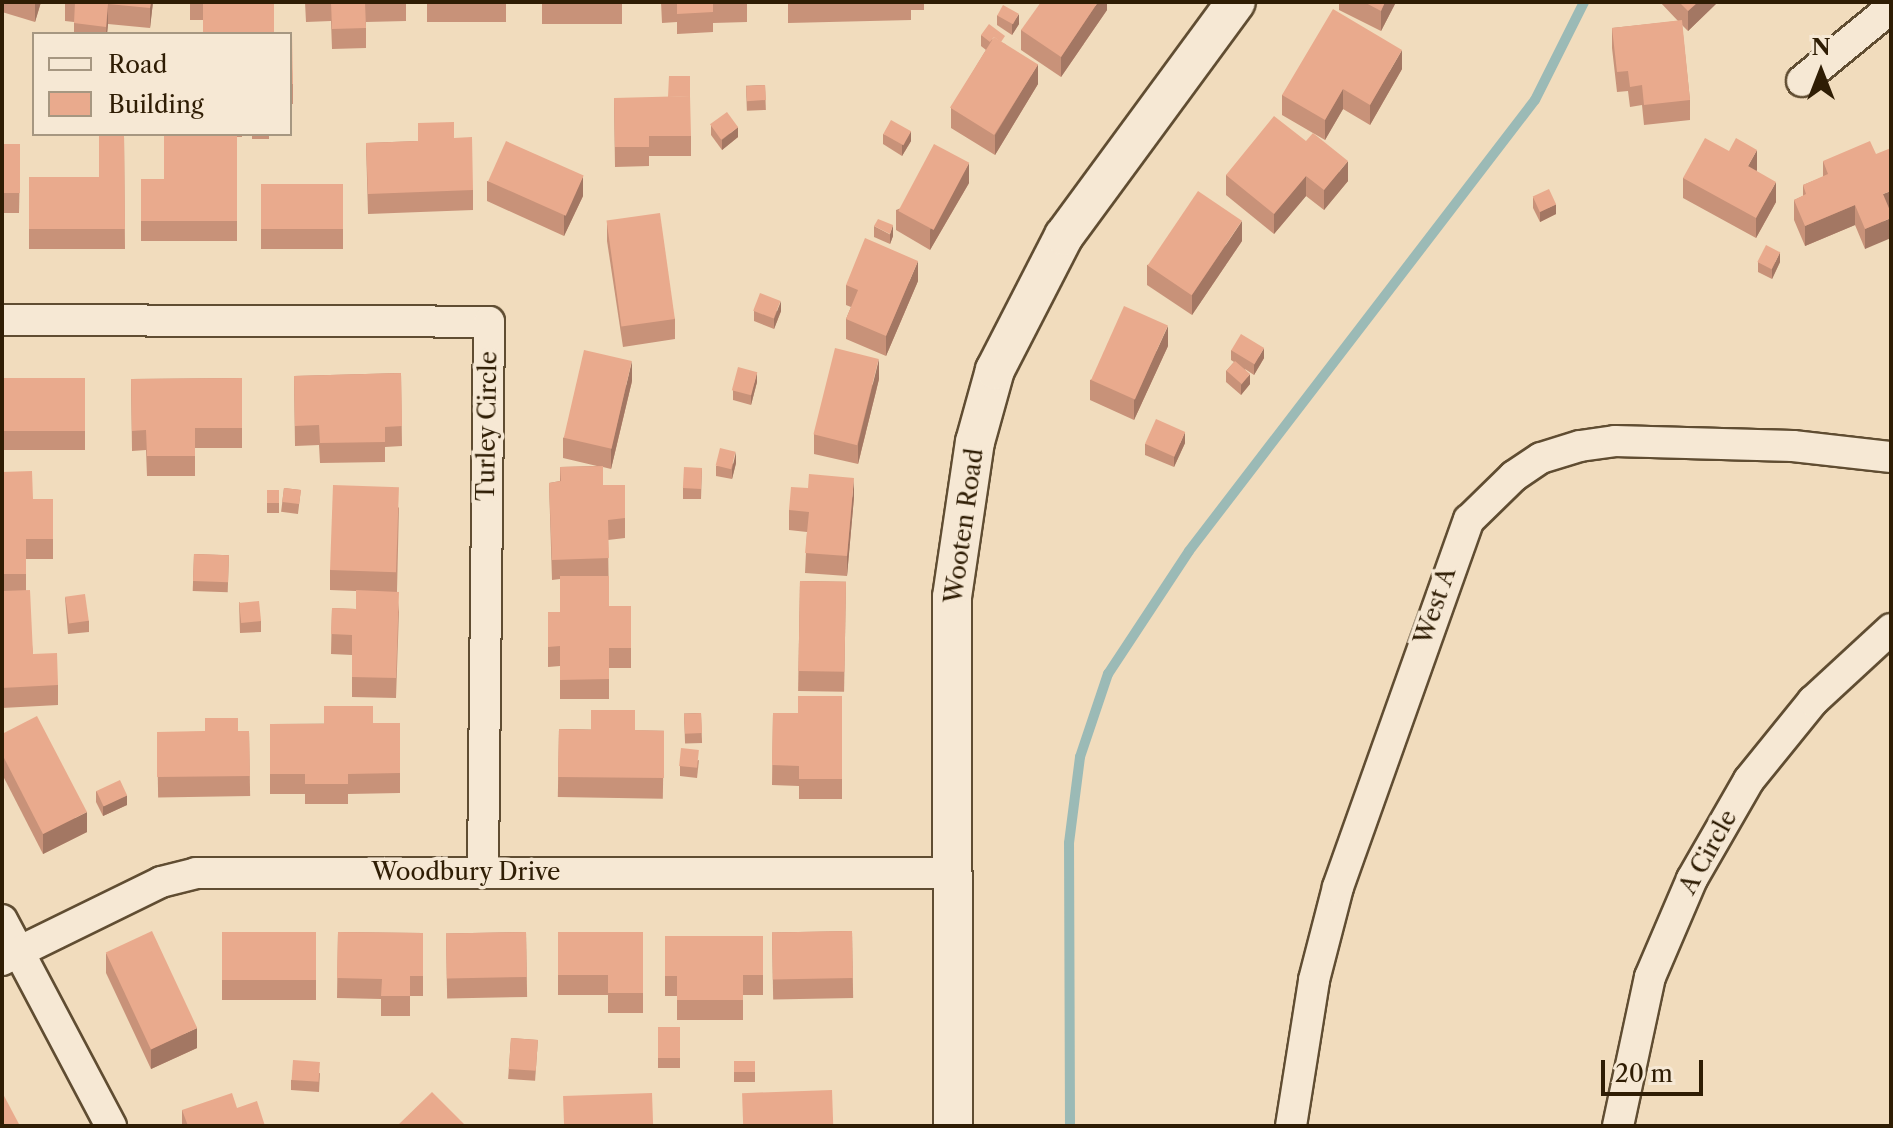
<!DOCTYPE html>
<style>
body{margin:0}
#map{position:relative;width:1893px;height:1128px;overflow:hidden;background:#f1dcbd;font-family:"Libre Caslon Text",serif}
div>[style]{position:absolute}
.stream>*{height:10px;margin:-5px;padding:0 5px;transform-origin:5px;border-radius:5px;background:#9bbab6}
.roads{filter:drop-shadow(2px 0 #604d32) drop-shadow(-2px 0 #604d32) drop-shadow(0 2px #604d32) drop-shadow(0 -2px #604d32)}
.minor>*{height:30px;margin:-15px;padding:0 15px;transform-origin:15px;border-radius:15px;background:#f6e8d4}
.tertiary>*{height:38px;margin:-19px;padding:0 19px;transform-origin:19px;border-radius:19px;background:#f6e8d4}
.wall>*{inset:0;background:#c89279;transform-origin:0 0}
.shaded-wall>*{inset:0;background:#a37763}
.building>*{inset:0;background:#e9aa8d;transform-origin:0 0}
span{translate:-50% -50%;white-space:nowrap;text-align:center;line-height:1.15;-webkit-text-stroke:7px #f6e8d4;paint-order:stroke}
.street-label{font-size:24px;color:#2f1d04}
.frame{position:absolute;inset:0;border:4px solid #2f1d04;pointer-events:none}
.legend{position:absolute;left:32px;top:32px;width:260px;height:104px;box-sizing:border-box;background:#f6e8d4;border:2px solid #a69781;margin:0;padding:10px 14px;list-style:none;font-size:24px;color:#2f1d04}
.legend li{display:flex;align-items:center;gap:16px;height:40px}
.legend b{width:40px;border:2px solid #a69781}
.north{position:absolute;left:1781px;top:32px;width:80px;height:80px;-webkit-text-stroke:6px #f6e8d4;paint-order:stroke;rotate:0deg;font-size:22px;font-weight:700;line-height:32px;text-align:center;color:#2f1d04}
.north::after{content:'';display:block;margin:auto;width:28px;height:36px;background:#2f1d04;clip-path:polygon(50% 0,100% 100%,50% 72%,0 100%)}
.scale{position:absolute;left:1601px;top:1060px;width:102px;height:36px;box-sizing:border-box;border:4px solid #2f1d04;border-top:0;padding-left:10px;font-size:24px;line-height:28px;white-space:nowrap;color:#2f1d04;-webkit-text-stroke:6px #f6e8d4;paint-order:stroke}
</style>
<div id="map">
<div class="stream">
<div style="left:1070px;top:1126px;width:283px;rotate:-90.2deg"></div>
<div style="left:1069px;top:843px;width:87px;rotate:-82.7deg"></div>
<div style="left:1080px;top:757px;width:88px;rotate:-71.4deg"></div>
<div style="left:1108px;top:674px;width:147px;rotate:-56.6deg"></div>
<div style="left:1189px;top:551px;width:568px;rotate:-52.51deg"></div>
<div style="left:1535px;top:100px;width:110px;rotate:-63.4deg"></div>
</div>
<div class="roads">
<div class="minor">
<div style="left:1802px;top:81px;width:115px;rotate:-39.4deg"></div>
<div style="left:2px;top:320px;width:487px;rotate:0.2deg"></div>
<div style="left:489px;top:322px;width:550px;rotate:90.63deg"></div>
<div style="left:2px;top:920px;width:233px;rotate:62.1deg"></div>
<div style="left:2px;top:960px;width:177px;rotate:-26.1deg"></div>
<div style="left:161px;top:882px;width:36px;rotate:-14deg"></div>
<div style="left:196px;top:873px;width:754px"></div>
<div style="left:1291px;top:1126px;width:148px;rotate:-81deg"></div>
<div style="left:1314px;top:980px;width:96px;rotate:-75.5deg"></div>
<div style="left:1338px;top:887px;width:390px;rotate:-70.4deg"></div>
<div style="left:1469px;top:520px;width:63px;rotate:-44.4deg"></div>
<div style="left:1514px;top:476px;width:32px;rotate:-34deg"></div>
<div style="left:1541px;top:458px;width:41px;rotate:-17.1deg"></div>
<div style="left:1580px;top:446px;width:35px;rotate:-8deg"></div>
<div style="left:1615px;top:441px;width:178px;rotate:1.6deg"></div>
<div style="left:1793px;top:446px;width:99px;rotate:6.4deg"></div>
<div style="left:1618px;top:1126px;width:152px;rotate:-77.9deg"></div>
<div style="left:1650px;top:977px;width:107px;rotate:-66.8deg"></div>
<div style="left:1692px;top:879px;width:114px;rotate:-60.1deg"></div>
<div style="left:1749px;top:780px;width:102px;rotate:-51deg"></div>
<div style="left:1813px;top:701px;width:106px;rotate:-42.7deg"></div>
</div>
<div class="tertiary">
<div style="left:953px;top:1126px;width:529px;rotate:-90.11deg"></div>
<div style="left:952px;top:597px;width:157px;rotate:-81.6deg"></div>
<div style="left:975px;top:442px;width:75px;rotate:-74.5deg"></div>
<div style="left:995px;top:370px;width:151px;rotate:-62.8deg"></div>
<div style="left:1064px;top:236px;width:290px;rotate:-53.7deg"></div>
</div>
</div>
<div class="wall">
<div style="clip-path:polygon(2px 2px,41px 2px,35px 22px,2px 12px)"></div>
<div style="clip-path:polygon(65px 2px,153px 2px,150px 28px,108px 24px,107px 34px,74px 34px,74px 22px,65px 21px)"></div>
<div style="clip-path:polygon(190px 2px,274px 2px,274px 34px,203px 34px,203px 20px,190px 20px)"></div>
<div style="clip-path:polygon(305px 2px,406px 2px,406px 21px,366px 22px,366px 48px,332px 49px,331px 21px,306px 22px)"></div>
<div style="left:427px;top:2px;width:79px;height:20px"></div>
<div style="left:542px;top:2px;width:80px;height:22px"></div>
<div style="clip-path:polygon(661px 2px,747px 2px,747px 22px,713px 23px,713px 32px,677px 34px,677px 22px,662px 23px)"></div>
<div style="clip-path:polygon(788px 2px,924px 2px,924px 10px,911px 10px,911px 20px,788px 23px)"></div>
<div style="clip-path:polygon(1107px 2px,1107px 10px,1061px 77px,1021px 50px,1021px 30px)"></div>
<div style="clip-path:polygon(1339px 2px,1396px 2px,1381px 31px,1339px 10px)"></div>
<div style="clip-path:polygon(1660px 2px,1718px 2px,1688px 31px,1682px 25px,1690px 100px,1690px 120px,1644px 125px,1642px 105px,1630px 107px,1628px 91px,1617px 92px,1612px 48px,1612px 28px,1678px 21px)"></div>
<div style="clip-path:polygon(997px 15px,1019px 24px,1012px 35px,997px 25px)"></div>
<div style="clip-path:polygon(290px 35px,293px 84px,293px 104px,290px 104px)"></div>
<div style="clip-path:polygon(981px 35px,1005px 44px,1038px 84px,995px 155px,951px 128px,951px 108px,986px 50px,981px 46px)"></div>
<div style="clip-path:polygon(1402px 69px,1370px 125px,1343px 109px,1325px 140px,1282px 115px,1282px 95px)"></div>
<div style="left:765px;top:85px;width:25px;height:19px;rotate:88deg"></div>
<div style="clip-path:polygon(614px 98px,691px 136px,691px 156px,649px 156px,649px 166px,615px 167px)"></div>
<div style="clip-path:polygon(711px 125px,738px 137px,722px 150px,711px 135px)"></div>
<div style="clip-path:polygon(124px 134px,125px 249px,29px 249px,29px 177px,99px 177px)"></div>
<div style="clip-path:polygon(164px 134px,242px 134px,242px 137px,237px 137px,237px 241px,141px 241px,141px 179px,164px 179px)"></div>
<div style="left:252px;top:134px;width:17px;height:5px"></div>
<div style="clip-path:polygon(883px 134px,911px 141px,902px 156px,883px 144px)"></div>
<div style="clip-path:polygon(418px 141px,473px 190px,473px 210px,368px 214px,366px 143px)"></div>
<div style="clip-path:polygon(1306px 141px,1348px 181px,1324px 210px,1306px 196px,1274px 234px,1226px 195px,1226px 175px)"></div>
<div style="clip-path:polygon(2px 144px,20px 164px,19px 213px,2px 213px)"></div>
<div style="clip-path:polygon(1823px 161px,1890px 211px,1865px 249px,1855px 225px,1805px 246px,1794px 220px,1794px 200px,1803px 196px,1803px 185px,1823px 177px)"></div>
<div style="clip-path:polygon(1757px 170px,1756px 171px,1776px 202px,1756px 238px,1683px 198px,1683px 178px)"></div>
<div style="clip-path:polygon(487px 181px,583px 196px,564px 236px,487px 201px)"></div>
<div style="clip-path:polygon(969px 183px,930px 250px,896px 230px,896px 210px)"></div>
<div style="left:343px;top:184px;width:65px;height:82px;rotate:90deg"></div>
<div style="clip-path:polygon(1533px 197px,1556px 214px,1540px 222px,1533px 208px)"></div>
<div style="clip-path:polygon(607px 221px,675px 319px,675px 339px,623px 347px,607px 241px)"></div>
<div style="clip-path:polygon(874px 226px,893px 236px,890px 244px,874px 237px)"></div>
<div style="clip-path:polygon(1242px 241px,1192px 315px,1147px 285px,1147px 265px)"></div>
<div style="clip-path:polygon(1758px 262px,1780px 262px,1772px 279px,1758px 272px)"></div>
<div style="clip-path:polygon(918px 281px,886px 356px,846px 339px,846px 319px,851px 307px,846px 305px,846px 285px)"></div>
<div style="clip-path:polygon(754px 311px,781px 311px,774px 329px,754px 321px)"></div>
<div style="clip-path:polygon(1168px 346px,1134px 420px,1090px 400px,1090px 380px)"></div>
<div style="clip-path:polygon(1231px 350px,1264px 358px,1254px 375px,1245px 369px,1250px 384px,1241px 395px,1226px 382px,1226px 371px,1234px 362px,1231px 360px)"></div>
<div style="clip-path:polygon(401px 373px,402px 446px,385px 447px,385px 462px,320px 463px,319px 445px,295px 446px,294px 376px)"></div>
<div style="left:2px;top:378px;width:83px;height:72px"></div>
<div style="clip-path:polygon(242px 378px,242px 448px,195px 448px,195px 476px,147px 476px,146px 450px,132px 451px,131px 379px)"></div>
<div style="clip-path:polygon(879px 379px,858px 464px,814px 454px,814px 434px)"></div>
<div style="clip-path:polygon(632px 381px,611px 469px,603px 467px,603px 485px,625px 485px,625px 538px,608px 540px,609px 606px,631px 606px,631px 668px,609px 668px,609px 699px,560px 699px,560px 666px,548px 667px,548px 612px,560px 612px,560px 579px,552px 580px,549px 483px,560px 481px,560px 467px,597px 466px,563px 458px,563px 438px)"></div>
<div style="clip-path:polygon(757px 382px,751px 405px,733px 400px,733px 390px)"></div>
<div style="clip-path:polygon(1185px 443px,1174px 467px,1145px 455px,1145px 444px)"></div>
<div style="clip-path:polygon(736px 463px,732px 479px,716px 476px,716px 466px)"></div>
<div style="clip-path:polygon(702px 468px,701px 499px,683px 499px,683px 488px)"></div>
<div style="clip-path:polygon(2px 472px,33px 499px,53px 499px,53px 559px,26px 559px,26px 590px,33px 654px,58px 685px,58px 705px,2px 708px)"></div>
<div style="left:284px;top:488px;width:17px;height:24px;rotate:7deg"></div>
<div style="left:267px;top:490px;width:12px;height:23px"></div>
<div style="clip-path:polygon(854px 497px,847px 576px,805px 573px,807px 532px,789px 530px,789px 510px)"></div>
<div style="clip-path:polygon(399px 507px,397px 592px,399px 612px,396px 698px,352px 697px,352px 655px,331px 654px,332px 608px,356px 609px,356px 591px,330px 590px,330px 570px)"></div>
<div style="left:194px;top:554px;width:35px;height:37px;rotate:2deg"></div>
<div style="left:800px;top:581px;width:46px;height:110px;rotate:1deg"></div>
<div style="clip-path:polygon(65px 597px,89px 621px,89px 632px,68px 634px)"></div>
<div style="clip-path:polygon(239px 602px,261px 621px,261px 632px,240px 633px)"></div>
<div style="clip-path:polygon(842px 696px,842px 799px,799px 799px,799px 786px,772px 785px,773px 713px,798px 713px)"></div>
<div style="left:701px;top:713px;width:30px;height:17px;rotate:88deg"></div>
<div style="clip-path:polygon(400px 723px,400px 793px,348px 794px,348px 804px,305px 804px,305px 794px,270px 794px,270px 724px)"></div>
<div style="left:559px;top:729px;width:105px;height:68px;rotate:1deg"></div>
<div style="left:249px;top:731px;width:65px;height:92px;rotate:89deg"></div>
<div style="clip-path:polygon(2px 734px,87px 832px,43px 854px,2px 774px)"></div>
<div style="clip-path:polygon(699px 760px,697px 778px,680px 776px,680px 766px)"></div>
<div style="clip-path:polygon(96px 791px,127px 805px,103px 816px,96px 802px)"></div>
<div style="left:852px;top:931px;width:67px;height:80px;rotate:89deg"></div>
<div style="left:222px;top:932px;width:94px;height:68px"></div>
<div style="clip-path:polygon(338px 932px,423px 933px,423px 996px,410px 996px,410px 1016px,381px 1016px,381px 999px,337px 998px)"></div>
<div style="left:526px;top:932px;width:65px;height:80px;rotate:89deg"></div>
<div style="clip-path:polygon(558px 932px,643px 932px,643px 1013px,608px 1013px,608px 995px,558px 995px)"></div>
<div style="clip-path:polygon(665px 936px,763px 936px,763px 995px,743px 995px,743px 1020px,677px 1020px,677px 996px,665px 996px)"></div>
<div style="clip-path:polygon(106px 953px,197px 1048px,151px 1069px,106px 973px)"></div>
<div style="left:658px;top:1027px;width:22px;height:41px"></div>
<div style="left:511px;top:1038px;width:27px;height:41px;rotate:4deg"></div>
<div style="left:734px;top:1061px;width:21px;height:21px"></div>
<div style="clip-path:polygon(320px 1073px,319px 1092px,291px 1090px,291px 1080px)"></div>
<div style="clip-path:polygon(237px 1108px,265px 1126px,182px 1126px,182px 1110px)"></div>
</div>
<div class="shaded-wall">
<div style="clip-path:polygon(35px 2px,41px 2px,35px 22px)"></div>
<div style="clip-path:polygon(151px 2px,153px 2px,150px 28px,150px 8px)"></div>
<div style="clip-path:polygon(1098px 2px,1107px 2px,1107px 10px,1061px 77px,1061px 57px)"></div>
<div style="clip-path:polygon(1385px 2px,1396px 2px,1381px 31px,1381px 11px)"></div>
<div style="clip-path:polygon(1698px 2px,1718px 2px,1688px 31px,1688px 11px)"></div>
<div style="clip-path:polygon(108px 4px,108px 24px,107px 34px,106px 34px)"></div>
<div style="clip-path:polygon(1019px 14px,1019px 24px,1012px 35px,1012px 24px)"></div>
<div style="clip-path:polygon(1402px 50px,1402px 69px,1370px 125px,1370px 105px)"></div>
<div style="clip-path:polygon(1038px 64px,1038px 84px,995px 155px,995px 135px)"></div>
<div style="clip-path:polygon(1343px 89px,1343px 109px,1325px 140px,1325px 120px)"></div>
<div style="clip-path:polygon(738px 127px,738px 137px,722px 150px,722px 140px)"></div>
<div style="clip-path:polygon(911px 131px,911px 141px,902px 156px,902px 145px)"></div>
<div style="clip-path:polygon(1757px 150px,1757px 170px,1748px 186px,1748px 166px)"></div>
<div style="clip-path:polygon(1348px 161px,1348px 181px,1324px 210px,1324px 190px)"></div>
<div style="clip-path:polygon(969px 163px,969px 183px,930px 250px,930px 230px)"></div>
<div style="clip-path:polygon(583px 176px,583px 196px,564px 236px,564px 216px)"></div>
<div style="clip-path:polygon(1306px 176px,1306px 196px,1274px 234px,1274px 214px)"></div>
<div style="clip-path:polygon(1776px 182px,1776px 202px,1756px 238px,1756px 218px)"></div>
<div style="clip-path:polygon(1891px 191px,1891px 210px,1883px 214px,1883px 194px)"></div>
<div style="clip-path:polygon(1556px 204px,1556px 214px,1540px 222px,1540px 212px)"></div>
<div style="clip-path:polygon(1855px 205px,1855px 225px,1805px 246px,1805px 226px)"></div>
<div style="clip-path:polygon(1891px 218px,1891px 238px,1865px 249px,1865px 229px)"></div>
<div style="clip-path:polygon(1242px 221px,1242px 241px,1192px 315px,1192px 295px)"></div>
<div style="clip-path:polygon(893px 225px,893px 236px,890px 244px,890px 234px)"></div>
<div style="clip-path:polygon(1780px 252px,1780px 262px,1772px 279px,1772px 269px)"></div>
<div style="clip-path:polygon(918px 261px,918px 281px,886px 356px,886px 336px)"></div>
<div style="clip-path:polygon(781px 301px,781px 311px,774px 329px,774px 319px)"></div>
<div style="clip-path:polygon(1168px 326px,1168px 346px,1134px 420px,1134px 400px)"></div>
<div style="clip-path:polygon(1264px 348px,1264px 358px,1254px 375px,1254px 365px)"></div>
<div style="clip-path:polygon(879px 359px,879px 379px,858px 464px,858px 444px)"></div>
<div style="clip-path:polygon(632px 361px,632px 381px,611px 469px,611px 449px)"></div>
<div style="clip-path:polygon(757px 372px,757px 382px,751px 405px,751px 395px)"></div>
<div style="clip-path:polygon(1250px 374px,1250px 384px,1241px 395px,1241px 385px)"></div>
<div style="clip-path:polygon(1185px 432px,1185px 443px,1174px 467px,1174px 457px)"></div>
<div style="clip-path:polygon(736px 452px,736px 463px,732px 479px,732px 469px)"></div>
<div style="clip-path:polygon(854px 478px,854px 497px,847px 576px,847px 556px)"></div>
<div style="clip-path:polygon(127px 795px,127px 805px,103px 816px,103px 806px)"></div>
<div style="clip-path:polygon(87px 812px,87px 832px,43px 854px,43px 834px)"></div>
<div style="clip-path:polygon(197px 1028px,197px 1048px,151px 1069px,151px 1049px)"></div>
</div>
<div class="building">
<div style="clip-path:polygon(74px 2px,151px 2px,150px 8px,108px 4px,106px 27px,74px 23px,75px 2px)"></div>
<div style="left:203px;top:2px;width:71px;height:31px"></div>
<div style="clip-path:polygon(331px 2px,371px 2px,365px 2px,366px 28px,332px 29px)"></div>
<div style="left:542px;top:2px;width:80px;height:2px"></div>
<div style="clip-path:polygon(662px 2px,734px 2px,713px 3px,713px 12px,677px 14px,677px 2px)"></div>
<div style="clip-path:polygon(788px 2px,844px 2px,788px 3px)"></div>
<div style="clip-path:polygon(1041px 2px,1098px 2px,1061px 57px,1021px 30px)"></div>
<div style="clip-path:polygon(1364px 2px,1385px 2px,1381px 11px)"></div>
<div style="clip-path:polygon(1679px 2px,1698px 2px,1688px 11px)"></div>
<div style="left:1003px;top:5px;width:18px;height:12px;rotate:29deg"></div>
<div style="clip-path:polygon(1333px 9px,1402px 50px,1370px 105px,1343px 89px,1325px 120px,1282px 95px)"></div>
<div style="clip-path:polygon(1682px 20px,1690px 100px,1644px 105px,1642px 85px,1630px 87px,1628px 71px,1617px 72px,1612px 28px)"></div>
<div style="clip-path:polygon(989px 24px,1005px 36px,1001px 42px,994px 37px,990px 42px,981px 35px)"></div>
<div style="clip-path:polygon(290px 35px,292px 35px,293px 84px,290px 84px)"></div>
<div style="left:994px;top:37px;width:52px;height:83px;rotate:32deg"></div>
<div style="clip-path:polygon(669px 76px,690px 76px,690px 99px,690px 96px,668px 97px)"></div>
<div style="left:765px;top:85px;width:15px;height:19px;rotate:86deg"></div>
<div style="clip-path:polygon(690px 96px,691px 136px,649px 136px,649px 147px,615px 147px,614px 98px)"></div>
<div style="left:727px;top:112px;width:19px;height:21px;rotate:54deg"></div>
<div style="clip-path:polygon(1274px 116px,1306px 141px,1313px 133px,1348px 161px,1324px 190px,1306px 176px,1274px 214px,1226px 175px)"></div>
<div style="left:891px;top:120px;width:23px;height:16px;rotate:29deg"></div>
<div style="clip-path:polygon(454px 122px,454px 138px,472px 137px,473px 190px,368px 194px,366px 143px,418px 141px,418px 123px)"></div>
<div style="clip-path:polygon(99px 134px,124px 134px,125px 229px,29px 229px,29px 177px,99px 177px)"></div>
<div style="clip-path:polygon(164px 134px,237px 134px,237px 221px,141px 221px,141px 179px,164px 179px)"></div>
<div style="clip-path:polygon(1705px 138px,1729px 151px,1736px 138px,1757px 150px,1748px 166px,1776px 182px,1756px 218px,1683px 178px)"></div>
<div style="left:506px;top:141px;width:85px;height:44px;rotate:24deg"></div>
<div style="clip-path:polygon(1870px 141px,1876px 154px,1891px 148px,1891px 191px,1883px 194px,1891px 213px,1891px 218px,1865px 229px,1855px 205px,1805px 226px,1794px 200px,1806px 194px,1803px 185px,1828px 174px,1823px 161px)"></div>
<div style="left:2px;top:144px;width:18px;height:49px"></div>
<div style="left:934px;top:144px;width:40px;height:76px;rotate:28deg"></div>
<div style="left:343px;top:184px;width:45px;height:82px;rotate:90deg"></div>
<div style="left:1549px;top:189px;width:17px;height:18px;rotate:65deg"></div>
<div style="left:1198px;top:191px;width:53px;height:90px;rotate:34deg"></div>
<div style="left:660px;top:213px;width:107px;height:54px;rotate:82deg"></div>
<div style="clip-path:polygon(878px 219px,893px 225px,890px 234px,874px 226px)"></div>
<div style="clip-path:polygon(865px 238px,918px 261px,886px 336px,846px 319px,858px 290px,846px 285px)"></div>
<div style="left:1766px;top:245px;width:16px;height:19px;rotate:27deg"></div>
<div style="left:760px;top:293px;width:22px;height:19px;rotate:21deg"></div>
<div style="left:1124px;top:306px;width:48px;height:81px;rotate:24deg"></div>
<div style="left:1241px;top:334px;width:27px;height:19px;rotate:31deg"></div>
<div style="left:835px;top:348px;width:45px;height:89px;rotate:14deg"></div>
<div style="left:584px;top:350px;width:49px;height:90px;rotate:13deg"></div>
<div style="left:1235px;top:361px;width:20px;height:13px;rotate:41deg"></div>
<div style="left:738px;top:367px;width:20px;height:24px;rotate:15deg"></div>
<div style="clip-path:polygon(401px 373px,402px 426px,385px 427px,385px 442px,320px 443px,319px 425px,295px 426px,294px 376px)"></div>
<div style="left:2px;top:378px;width:83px;height:53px"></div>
<div style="clip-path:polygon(242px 378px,242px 428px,195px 428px,195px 456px,147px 456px,146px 430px,132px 431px,131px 379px)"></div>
<div style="left:1156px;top:419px;width:32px;height:27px;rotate:24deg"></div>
<div style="left:720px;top:448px;width:16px;height:18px;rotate:14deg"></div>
<div style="clip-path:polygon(603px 466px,603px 485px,625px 485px,625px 518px,608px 520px,609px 558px,552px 560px,549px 483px,561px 481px,560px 467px)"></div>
<div style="left:684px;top:467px;width:18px;height:21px;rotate:3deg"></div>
<div style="clip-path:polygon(32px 471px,33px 499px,53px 499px,53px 539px,26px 539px,26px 574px,2px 574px,2px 472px)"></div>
<div style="clip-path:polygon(809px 474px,854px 478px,847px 556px,805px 553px,809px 512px,789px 510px,791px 487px,808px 488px)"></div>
<div style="left:333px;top:485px;width:66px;height:85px;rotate:2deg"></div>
<div style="left:284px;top:488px;width:17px;height:14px;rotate:7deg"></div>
<div style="left:267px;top:490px;width:12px;height:13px"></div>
<div style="left:194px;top:554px;width:35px;height:27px;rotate:2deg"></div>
<div style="clip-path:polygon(560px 576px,609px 576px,609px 606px,631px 606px,631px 648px,609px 648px,609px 679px,560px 680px,560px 646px,548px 647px,548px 612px,560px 612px)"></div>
<div style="left:800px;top:581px;width:46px;height:90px;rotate:1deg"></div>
<div style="clip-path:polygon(30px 590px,33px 654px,57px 653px,58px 685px,2px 688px,2px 591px)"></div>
<div style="clip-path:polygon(356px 590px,399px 592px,396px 678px,352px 677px,352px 635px,331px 634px,332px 608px,356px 609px)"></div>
<div style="left:85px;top:594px;width:27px;height:20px;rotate:82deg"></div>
<div style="left:259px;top:601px;width:20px;height:20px;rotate:84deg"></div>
<div style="clip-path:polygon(798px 696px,842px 696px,842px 779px,799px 779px,799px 766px,772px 765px,773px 713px,798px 713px)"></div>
<div style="clip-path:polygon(324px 706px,373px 706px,373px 723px,400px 723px,400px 773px,348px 774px,348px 784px,305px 784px,305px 774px,270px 774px,270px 724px,324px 724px)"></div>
<div style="clip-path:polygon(591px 710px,635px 710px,635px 730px,664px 731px,664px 778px,558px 777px,559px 729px,591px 730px)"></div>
<div style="left:701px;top:713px;width:20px;height:17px;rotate:87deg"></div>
<div style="clip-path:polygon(37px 716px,87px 812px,43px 834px,2px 754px,2px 734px)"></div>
<div style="clip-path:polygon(205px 718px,238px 718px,238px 731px,249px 731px,250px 776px,157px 777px,157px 732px,205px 731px)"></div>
<div style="left:681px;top:748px;width:18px;height:18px;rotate:6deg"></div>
<div style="left:120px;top:780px;width:17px;height:26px;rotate:65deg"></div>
<div style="left:152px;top:931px;width:107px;height:51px;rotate:65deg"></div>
<div style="left:852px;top:931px;width:47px;height:80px;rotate:89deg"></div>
<div style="left:222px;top:932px;width:94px;height:48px"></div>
<div style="clip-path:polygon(338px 932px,423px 933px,423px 976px,410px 976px,410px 996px,381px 996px,382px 979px,337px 978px)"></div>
<div style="left:526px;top:932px;width:45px;height:80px;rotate:89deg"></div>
<div style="clip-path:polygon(558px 932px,643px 932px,643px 993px,608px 993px,608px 975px,558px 975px)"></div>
<div style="clip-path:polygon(665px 936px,763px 936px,763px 975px,743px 975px,743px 1000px,677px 1000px,677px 976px,665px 976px)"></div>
<div style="left:658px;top:1027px;width:22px;height:31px"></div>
<div style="left:511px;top:1038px;width:27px;height:31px;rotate:4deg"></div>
<div style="left:293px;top:1060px;width:27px;height:20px;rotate:4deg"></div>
<div style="left:734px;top:1061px;width:21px;height:11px"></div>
<div style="left:832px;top:1090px;width:36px;height:90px;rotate:88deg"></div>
<div style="clip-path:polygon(2px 1092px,20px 1126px,2px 1126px)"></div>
<div style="clip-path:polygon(432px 1092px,466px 1126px,397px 1126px)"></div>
<div style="clip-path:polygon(232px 1093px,237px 1108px,257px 1101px,265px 1126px,188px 1126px,182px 1110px)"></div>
<div style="left:652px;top:1093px;width:33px;height:89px;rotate:88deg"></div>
</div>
<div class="street-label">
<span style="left:487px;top:426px;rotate:-89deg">Turley Circle</span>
<span style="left:964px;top:526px;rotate:-82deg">Wooten Road</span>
<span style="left:1435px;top:606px;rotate:-71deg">West A</span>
<span style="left:1708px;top:852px;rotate:-61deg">A Circle</span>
<span style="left:466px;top:872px">Woodbury Drive</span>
</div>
<div class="frame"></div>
<ul class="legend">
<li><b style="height:10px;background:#f6e8d4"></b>Road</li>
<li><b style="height:22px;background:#e9aa8d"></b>Building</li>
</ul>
<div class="north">N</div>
<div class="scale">20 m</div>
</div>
